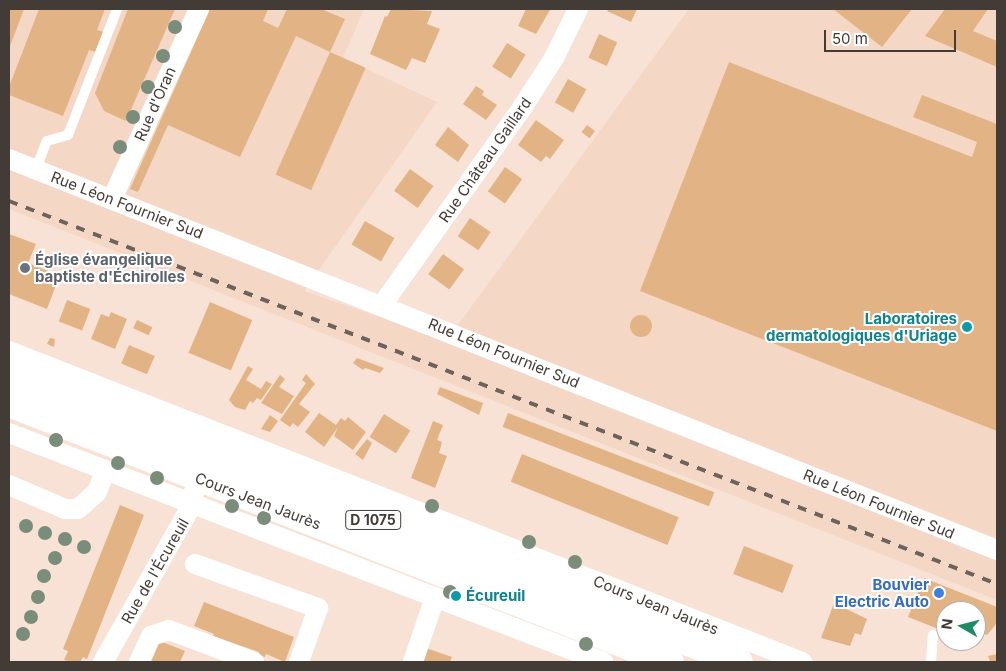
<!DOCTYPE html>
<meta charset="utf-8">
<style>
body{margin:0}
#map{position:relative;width:1006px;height:671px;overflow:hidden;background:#f8e2d5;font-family:Inter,sans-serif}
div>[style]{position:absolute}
.built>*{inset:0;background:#f4d7c5}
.building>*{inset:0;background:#e2b485;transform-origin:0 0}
.round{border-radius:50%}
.lane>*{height:10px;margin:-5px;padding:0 5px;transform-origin:5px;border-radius:5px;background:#fff}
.street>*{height:20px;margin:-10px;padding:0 10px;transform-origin:10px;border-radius:10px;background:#fff}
.primary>*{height:28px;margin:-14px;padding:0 14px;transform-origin:14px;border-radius:14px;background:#fff}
.rail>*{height:4px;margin-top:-2px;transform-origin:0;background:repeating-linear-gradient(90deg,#6e635b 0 9px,transparent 0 18px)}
.trees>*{width:14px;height:14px;margin:-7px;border-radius:50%;background:#7a8c7a}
.dots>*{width:14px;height:14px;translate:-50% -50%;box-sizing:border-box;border:2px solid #fff;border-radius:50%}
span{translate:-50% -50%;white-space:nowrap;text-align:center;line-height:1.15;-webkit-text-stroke:4px #fff;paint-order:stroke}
.shield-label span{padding:1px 4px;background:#fff;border:1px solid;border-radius:4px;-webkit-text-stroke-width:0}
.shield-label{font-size:14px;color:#433b35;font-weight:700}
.street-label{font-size:15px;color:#433b35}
.worship-label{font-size:15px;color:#5b616d;font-weight:700}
.left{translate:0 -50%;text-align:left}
.culture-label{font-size:15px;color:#0d838f;font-weight:700}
.right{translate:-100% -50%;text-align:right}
.shop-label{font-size:15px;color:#366cbe;font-weight:700}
.frame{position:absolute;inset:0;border:10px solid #433b35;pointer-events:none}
.north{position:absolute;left:936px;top:601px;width:50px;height:50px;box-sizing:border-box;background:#fff;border:1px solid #b4b1ae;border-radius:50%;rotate:278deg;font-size:14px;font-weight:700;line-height:20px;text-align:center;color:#433b35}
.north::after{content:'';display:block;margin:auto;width:18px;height:22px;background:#218965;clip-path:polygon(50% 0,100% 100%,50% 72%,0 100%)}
.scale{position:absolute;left:824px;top:30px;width:132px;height:22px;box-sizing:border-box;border:2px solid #433b35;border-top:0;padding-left:6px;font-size:15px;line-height:18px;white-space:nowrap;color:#433b35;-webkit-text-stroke:4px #fff;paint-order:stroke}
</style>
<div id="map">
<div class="built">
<div style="clip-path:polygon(9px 9px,364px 9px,343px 58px,437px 102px,304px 291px,447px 340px,689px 9px,997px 9px,997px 558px,636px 415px,997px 560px,997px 600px,9px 209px)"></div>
</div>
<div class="building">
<div style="clip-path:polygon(9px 9px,24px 9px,9px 49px)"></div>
<div style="clip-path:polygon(39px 9px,105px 9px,97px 30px,104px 32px,96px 52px,89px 50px,63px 116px,9px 95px,9px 87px)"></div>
<div style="clip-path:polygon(128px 9px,175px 9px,126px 121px,104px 111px,95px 93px)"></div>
<div style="clip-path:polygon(210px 9px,268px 9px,263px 21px,278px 28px,287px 9px,321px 9px,345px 19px,330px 52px,296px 36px,240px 157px,168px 125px,138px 192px,130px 189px)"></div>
<div style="clip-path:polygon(391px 9px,432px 11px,427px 24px,440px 29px,425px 63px,412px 58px,406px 70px,370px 54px,385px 16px,387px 17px)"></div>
<div style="clip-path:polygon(526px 9px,550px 10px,536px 34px,518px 26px)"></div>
<div style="clip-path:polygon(609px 9px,637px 9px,631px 22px,607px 11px)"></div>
<div style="clip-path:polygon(833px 9px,912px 9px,882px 47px)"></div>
<div style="clip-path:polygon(945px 9px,988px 9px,973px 31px,997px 41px,997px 67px,925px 36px)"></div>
<div style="left:599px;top:34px;width:20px;height:26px;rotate:24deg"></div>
<div style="left:507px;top:43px;width:22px;height:28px;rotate:32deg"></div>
<div style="left:330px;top:52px;width:39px;height:134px;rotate:24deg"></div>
<div style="clip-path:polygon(729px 62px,972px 157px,977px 142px,913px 117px,922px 95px,997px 124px,997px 431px,640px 291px)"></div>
<div style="left:568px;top:79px;width:21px;height:27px;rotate:29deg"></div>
<div style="clip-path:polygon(476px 86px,484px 91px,482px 95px,497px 105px,486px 120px,463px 104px)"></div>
<div style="clip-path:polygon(536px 120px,564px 140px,550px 159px,546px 156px,541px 162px,518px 145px)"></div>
<div style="left:587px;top:125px;width:10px;height:9px;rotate:37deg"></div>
<div style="clip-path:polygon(448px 127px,469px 145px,458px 162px,435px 145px)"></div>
<div style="left:505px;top:167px;width:21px;height:30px;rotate:35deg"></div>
<div style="left:410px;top:169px;width:29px;height:27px;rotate:36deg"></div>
<div style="left:470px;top:218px;width:25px;height:22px;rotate:34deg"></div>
<div style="left:365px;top:221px;width:34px;height:27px;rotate:30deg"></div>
<div style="clip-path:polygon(9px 234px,36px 244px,28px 263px,56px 274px,52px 283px,56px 285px,47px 309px,9px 294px)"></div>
<div style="left:443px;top:254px;width:26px;height:25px;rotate:36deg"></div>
<div style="left:67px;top:300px;width:25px;height:23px;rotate:21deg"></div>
<div style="left:210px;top:302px;width:46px;height:55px;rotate:23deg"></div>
<div style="clip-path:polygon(111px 312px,127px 319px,115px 349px,91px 339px,101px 314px,109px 317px)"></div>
<div class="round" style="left:630px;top:315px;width:22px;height:22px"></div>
<div style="left:137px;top:320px;width:17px;height:9px;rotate:25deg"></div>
<div style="clip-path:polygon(50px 338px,55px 339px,54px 347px,47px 344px)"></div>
<div style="left:129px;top:345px;width:28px;height:20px;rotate:23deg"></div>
<div style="clip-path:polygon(357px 358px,384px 368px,380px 373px,365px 368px,363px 370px,353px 363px)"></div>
<div style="clip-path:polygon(248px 366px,253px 369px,246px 380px,261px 389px,266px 381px,272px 384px,261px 400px,257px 398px,253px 403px,250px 401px,245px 410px,235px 407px,229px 400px)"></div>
<div style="clip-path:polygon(306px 374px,315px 384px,299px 404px,310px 412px,298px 427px,293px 423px,290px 427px,280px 420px,306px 383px,302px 380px)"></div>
<div style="clip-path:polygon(280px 375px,285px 379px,279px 387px,294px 396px,282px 414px,261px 403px)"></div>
<div style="clip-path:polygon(440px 387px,483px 403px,479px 415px,437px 394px)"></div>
<div style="clip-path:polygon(319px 413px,336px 425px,341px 418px,345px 421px,348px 417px,366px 432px,353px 450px,334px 436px,338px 427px,324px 447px,305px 432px)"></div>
<div style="left:508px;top:413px;width:221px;height:15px;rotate:21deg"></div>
<div style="left:384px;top:414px;width:31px;height:27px;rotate:32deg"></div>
<div style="clip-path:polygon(270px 415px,278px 421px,270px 432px,261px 429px)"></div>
<div style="clip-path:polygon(433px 421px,443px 425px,437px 440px,442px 442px,439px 453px,447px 456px,435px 488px,411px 478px)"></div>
<div style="clip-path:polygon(367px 439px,372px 443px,363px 460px,355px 454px)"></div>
<div style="left:522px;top:454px;width:169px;height:30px;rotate:22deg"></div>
<div style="clip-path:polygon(120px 505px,144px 515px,87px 659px,83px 657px,80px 662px,71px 662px,64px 660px,68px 651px,63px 649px)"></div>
<div style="left:744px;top:546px;width:53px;height:30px;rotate:21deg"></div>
<div style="clip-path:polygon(924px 578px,997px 607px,997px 623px,987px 635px,976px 630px,976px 611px,946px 611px,946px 632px,908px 617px)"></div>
<div style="clip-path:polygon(204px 602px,294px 637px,285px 662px,266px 654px,265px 657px,259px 655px,259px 652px,213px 636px,214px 634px,194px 626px)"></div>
<div style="clip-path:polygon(834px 603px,867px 619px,861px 635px,855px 633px,850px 646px,821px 638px)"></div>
<div style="clip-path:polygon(160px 641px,185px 651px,180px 662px,151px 662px)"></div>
<div style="clip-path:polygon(426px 648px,452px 657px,450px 662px,421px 662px)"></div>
<div style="clip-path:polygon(997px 654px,997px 662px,990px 662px,988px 656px)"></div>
</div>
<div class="lane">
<div style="left:36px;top:169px;width:30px;rotate:-69deg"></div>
<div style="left:47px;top:141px;width:22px;rotate:-16deg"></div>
<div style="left:68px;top:135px;width:135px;rotate:-68.7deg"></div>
<div style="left:931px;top:662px;width:27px;rotate:-86deg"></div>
</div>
<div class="street">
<div style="left:9px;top:159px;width:1063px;rotate:21.59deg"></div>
<div style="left:112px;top:199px;width:209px;rotate:-65.4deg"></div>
<div style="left:382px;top:305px;width:242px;rotate:-54.6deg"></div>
<div style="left:522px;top:108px;width:59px;rotate:-57.4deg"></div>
<div style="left:554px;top:58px;width:55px;rotate:-63.9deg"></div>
<div style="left:9px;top:351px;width:852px;rotate:21.41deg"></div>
<div style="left:9px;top:433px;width:637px;rotate:21.08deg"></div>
<div style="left:9px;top:485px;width:61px;rotate:23.2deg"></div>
<div style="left:65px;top:509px;width:13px"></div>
<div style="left:78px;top:509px;width:25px;rotate:-42deg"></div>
<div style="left:97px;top:492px;width:22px;rotate:-68deg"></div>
<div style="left:195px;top:564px;width:131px;rotate:19.7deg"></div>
<div style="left:318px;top:608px;width:57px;rotate:109.4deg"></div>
<div style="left:103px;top:662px;width:180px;rotate:-60.5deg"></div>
<div style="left:192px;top:505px;width:14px;rotate:-82deg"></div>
<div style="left:139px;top:662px;width:29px;rotate:-65deg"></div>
<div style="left:151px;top:636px;width:19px;rotate:-18deg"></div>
<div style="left:169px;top:630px;width:91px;rotate:20.6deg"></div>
<div style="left:413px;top:662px;width:69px;rotate:-71.3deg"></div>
</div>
<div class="primary">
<div style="left:9px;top:375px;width:784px;rotate:21.46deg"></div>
<div style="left:9px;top:403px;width:710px;rotate:21.4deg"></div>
</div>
<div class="rail">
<div style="left:9px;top:201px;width:1060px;rotate:21.19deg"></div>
</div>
<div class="trees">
<div style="left:175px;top:27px"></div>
<div style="left:163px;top:56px"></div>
<div style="left:148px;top:87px"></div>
<div style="left:133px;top:117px"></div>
<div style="left:120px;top:147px"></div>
<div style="left:56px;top:440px"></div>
<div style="left:118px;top:463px"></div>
<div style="left:157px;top:478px"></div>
<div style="left:232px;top:506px"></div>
<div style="left:432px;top:506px"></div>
<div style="left:264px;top:518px"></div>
<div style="left:26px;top:526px"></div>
<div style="left:45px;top:533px"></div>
<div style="left:65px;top:539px"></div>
<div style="left:529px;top:542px"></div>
<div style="left:84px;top:547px"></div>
<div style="left:55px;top:558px"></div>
<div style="left:575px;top:562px"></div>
<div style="left:44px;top:576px"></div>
<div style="left:450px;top:592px"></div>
<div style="left:38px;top:597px"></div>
<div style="left:31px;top:617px"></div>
<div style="left:23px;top:634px"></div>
<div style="left:586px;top:644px"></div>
</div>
<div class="dots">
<div style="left:25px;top:268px;background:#6b7280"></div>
<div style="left:967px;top:327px;background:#0f9aa8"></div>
<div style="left:939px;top:593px;background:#3f7fe0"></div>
<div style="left:456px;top:596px;background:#0f9aa8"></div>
</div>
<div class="shield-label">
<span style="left:373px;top:520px">D 1075</span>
</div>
<div class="street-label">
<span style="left:155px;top:104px;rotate:-66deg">Rue d'Oran</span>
<span style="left:485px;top:160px;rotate:-55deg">Rue Château Gaillard</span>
<span style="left:127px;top:205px;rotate:21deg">Rue Léon Fournier Sud</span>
<span style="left:504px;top:353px;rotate:22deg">Rue Léon Fournier Sud</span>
<span style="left:258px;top:501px;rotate:21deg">Cours Jean Jaurès</span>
<span style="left:879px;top:504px;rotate:22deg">Rue Léon Fournier Sud</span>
<span style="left:155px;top:571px;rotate:-60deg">Rue de l'Écureuil</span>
<span style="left:656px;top:605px;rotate:22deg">Cours Jean Jaurès</span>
</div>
<div class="worship-label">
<span class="left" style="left:35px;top:268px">Église évangelique<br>baptiste d'Échirolles</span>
</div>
<div class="culture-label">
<span class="right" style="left:957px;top:327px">Laboratoires<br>dermatologiques d'Uriage</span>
<span class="left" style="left:466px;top:596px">Écureuil</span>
</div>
<div class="shop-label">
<span class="right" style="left:929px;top:593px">Bouvier<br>Electric Auto</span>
</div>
<div class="frame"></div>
<div class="north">N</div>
<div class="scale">50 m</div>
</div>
